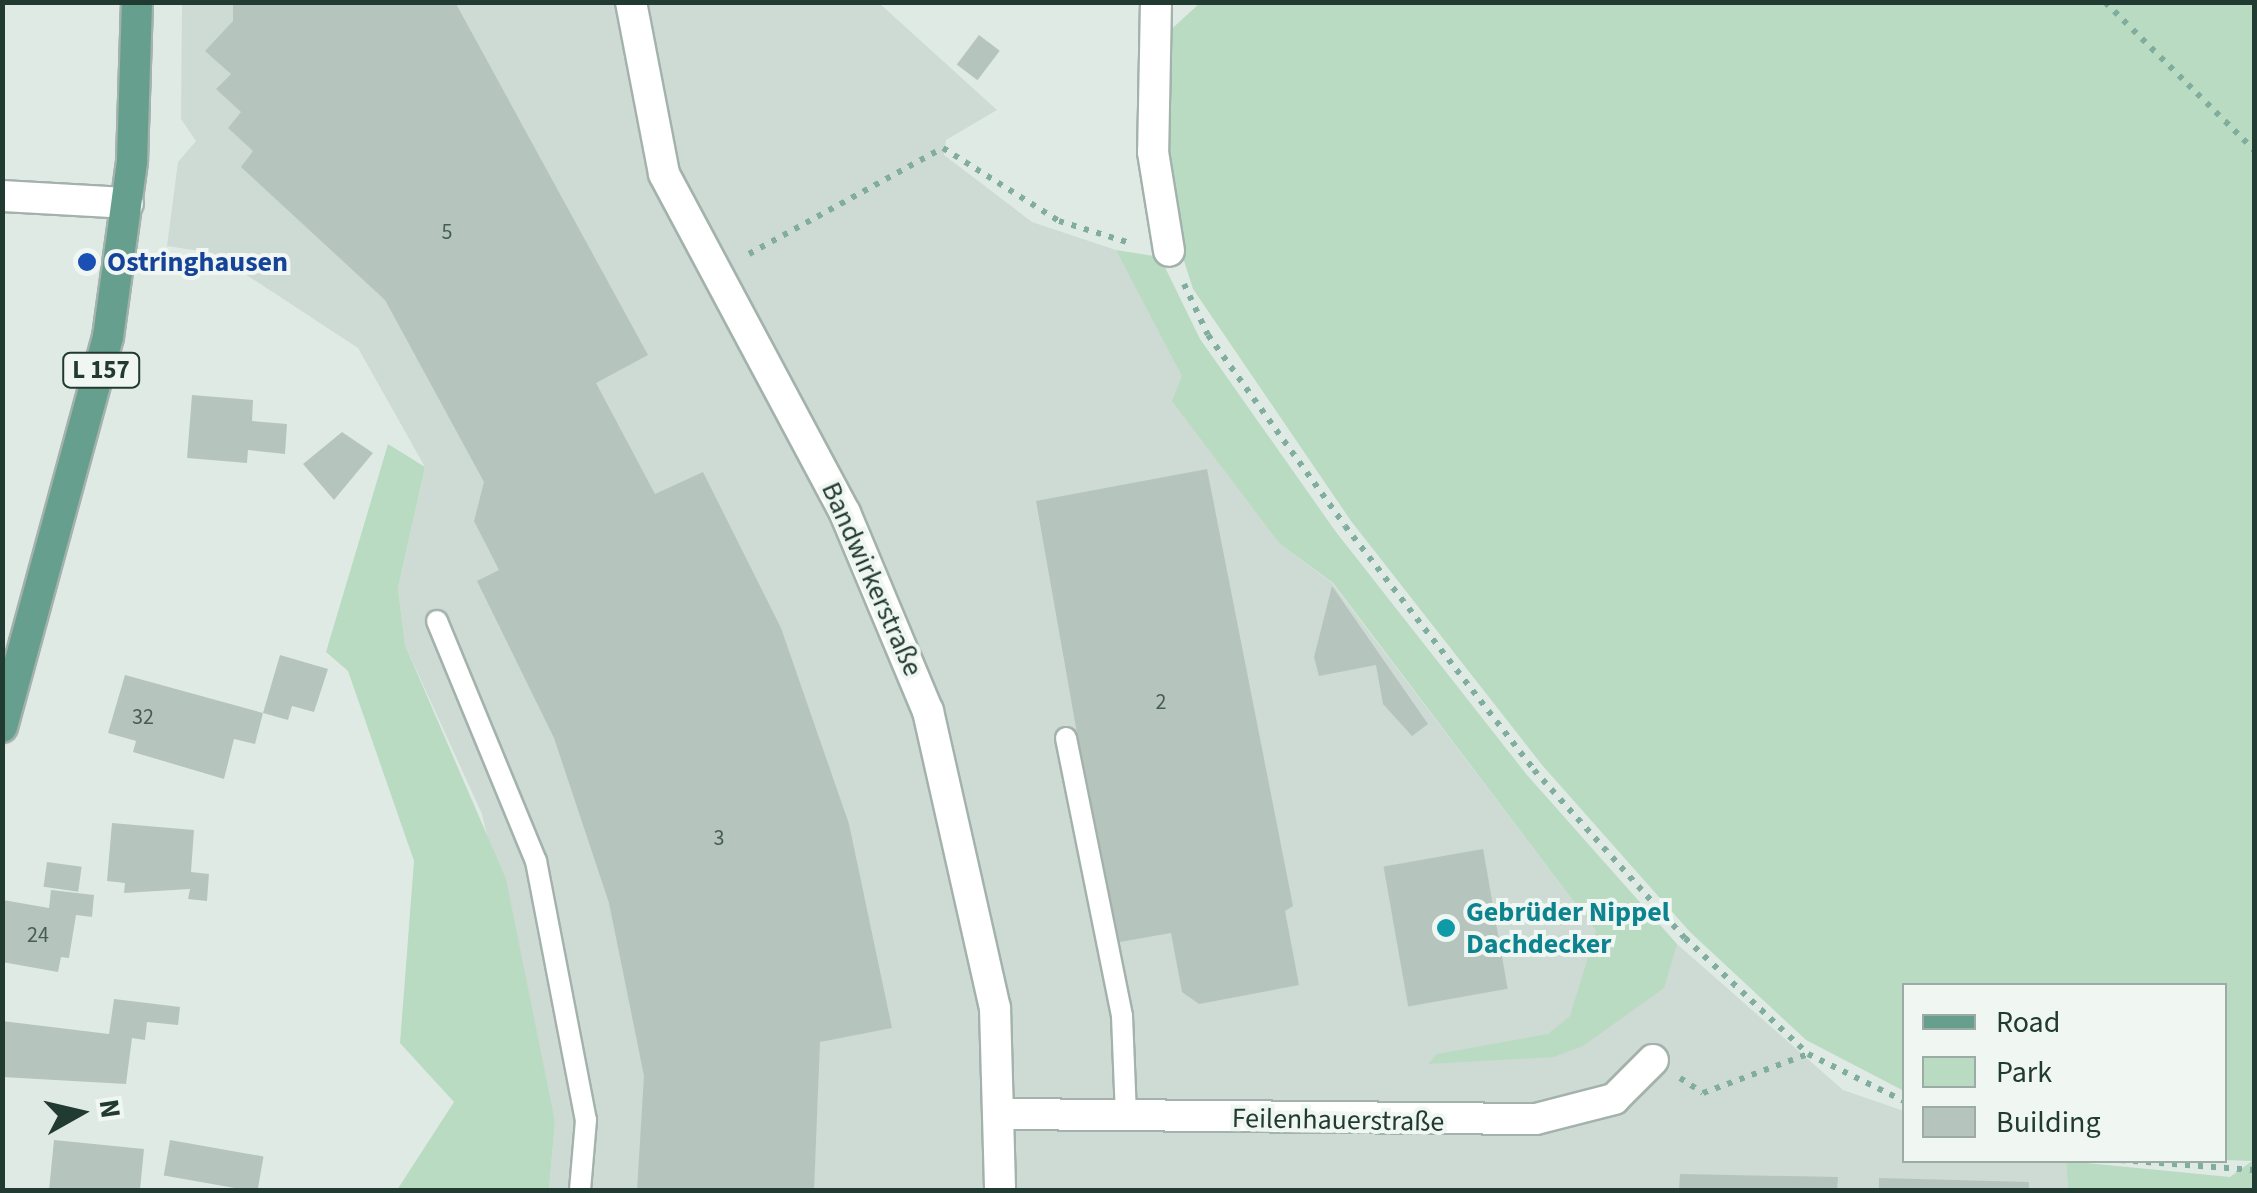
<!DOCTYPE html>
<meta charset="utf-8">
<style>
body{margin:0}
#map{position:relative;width:2257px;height:1193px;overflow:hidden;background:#e0eae5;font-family:"Source Sans 3",sans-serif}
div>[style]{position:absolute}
.built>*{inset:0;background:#cedad4}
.green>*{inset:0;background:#b9dbc1}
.building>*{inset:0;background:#b5c5be;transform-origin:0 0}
.path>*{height:6px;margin-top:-3px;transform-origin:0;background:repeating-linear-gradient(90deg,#81ad9e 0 5px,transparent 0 13px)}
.roads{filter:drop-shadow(2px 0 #a3b2ac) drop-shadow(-2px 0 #a3b2ac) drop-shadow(0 2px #a3b2ac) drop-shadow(0 -2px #a3b2ac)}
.service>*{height:20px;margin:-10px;padding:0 10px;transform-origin:10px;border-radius:10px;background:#fff}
.minor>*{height:30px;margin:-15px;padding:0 15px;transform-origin:15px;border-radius:15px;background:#fff}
.primary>*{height:30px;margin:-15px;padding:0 15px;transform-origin:15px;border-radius:15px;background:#669f8e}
.dots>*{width:28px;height:28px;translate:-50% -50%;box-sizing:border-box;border:5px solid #f0f7f3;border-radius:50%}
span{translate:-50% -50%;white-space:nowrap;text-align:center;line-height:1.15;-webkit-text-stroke:8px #f0f7f3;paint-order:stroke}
.number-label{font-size:22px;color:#465d55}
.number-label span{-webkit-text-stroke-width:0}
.shield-label span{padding:2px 8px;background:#f0f7f3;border:2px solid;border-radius:8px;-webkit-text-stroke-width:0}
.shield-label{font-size:25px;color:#213a32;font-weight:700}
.transit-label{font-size:28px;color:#164399;font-weight:700}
.left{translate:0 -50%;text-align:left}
.street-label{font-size:28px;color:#213a32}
.culture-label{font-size:28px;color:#0d838f;font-weight:700}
.frame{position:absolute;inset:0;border:5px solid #213a32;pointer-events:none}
.legend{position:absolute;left:1902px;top:983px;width:325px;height:180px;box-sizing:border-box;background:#f0f7f3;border:2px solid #9daba6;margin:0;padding:12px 18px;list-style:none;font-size:30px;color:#213a32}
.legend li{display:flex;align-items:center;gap:20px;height:50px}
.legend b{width:50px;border:2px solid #9daba6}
.north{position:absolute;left:30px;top:1063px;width:100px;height:100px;-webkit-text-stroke:8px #f0f7f3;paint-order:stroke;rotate:82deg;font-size:28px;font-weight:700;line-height:40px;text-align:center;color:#213a32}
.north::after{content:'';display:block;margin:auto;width:35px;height:45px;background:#213a32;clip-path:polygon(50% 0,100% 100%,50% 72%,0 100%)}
</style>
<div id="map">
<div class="built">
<div style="clip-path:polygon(182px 3px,879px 3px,997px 110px,946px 140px,944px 155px,1032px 222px,1116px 250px,1280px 544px,1332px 583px,1596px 931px,1677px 944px,1843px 1090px,1904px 1111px,1904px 1160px,2066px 1161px,2068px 1190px,549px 1190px,555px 1122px,482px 814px,405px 645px,398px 588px,425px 467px,358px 348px,213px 253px,167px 246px,178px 162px,196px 141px,181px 119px)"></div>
</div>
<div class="green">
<div style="clip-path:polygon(1201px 2px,2254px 3px,2254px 1190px,2068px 1190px,2066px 1161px,2230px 1177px,2252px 1161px,2225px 1160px,2224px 986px,1904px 986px,1904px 1091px,1806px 1040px,1690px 932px,1542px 765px,1351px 521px,1193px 289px,1167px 208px,1165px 35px)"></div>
<div style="clip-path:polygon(1116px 250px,1160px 257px,1200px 339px,1336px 532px,1527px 775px,1677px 944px,1664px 988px,1583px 1046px,1554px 1057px,1428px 1064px,1437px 1054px,1548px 1034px,1570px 1016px,1596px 931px,1333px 583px,1280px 544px,1172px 401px,1182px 376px)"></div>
<div style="clip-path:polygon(388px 444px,425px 467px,398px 588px,405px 645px,506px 879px,555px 1122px,549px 1190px,397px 1190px,454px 1102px,400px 1043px,414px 861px,348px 671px,326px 652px)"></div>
</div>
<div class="building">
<div style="clip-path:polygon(233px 2px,455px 2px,648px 355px,596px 383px,655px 494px,703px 472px,781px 628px,849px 824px,892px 1028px,820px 1042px,814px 1190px,637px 1190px,644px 1076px,609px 903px,554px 738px,477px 581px,499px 570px,474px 521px,484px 482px,385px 300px,241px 167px,253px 151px,228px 128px,241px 112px,216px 89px,231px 74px,205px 51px,233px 21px)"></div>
<div style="left:979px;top:35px;width:26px;height:37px;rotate:37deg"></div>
<div style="clip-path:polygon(192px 395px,253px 400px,252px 421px,287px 424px,285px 454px,248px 450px,247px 463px,187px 458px)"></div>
<div style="clip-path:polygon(342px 432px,373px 453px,334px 500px,303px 464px)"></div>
<div style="clip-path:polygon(1207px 469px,1293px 906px,1285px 911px,1299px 985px,1199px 1004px,1182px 992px,1171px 933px,1114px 943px,1036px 501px)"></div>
<div style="clip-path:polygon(1332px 586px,1428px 724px,1412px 736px,1383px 704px,1376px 665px,1319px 676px,1314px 657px)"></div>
<div style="clip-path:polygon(280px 655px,328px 669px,314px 712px,292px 706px,288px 720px,263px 713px)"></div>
<div style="clip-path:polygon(125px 675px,263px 713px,255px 744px,234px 739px,224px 779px,133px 752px,136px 741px,108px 733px)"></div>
<div style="clip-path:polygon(112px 823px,194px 830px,191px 872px,209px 874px,207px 901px,188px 899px,190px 889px,124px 893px,125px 883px,107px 881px)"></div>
<div style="left:1483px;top:849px;width:142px;height:101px;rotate:80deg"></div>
<div style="left:47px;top:862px;width:35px;height:25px;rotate:8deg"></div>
<div style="clip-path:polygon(51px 890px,94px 895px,92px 917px,76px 915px,69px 958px,61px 957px,58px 972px,2px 962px,3px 900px,49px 908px)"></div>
<div style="clip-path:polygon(114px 999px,180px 1007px,178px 1025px,147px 1022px,145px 1040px,132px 1038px,126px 1084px,2px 1077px,2px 1021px,109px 1034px)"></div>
<div style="clip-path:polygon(54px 1140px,144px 1149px,140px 1190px,49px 1190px)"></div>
<div style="left:170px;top:1140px;width:95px;height:36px;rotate:10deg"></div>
<div style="clip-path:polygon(1680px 1174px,1838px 1177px,1837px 1190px,1679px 1190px)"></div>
<div style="clip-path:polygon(1879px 1178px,2029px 1182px,2029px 1190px,1879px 1190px)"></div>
</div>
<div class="path">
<div style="left:2105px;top:2px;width:210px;rotate:44.8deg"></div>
<div style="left:749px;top:254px;width:221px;rotate:-28.7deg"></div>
<div style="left:943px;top:148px;width:137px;rotate:32.2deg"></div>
<div style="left:1059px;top:221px;width:74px;rotate:17.2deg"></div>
<div style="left:1184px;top:284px;width:56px;rotate:64.8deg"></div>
<div style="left:1208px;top:335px;width:235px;rotate:54.3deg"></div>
<div style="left:1345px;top:526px;width:309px;rotate:52.2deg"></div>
<div style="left:1534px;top:770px;width:226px;rotate:48.1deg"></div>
<div style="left:1685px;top:938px;width:169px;rotate:43.3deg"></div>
<div style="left:1808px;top:1054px;width:107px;rotate:26.1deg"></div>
<div style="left:1680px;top:1078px;width:27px;rotate:33deg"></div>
<div style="left:1703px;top:1093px;width:112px;rotate:-20.4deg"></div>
<div style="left:2120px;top:1160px;width:134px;rotate:4.3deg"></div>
</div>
<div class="roads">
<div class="service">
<div style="left:437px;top:621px;width:260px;rotate:67.6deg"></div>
<div style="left:536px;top:861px;width:264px;rotate:79.1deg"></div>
<div style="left:586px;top:1120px;width:70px;rotate:94.9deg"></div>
<div style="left:1066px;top:738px;width:284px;rotate:78.6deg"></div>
<div style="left:1122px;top:1016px;width:100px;rotate:87.7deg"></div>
</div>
<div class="minor">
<div style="left:631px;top:2px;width:175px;rotate:79.1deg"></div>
<div style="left:664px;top:174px;width:384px;rotate:61.9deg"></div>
<div style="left:845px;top:513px;width:215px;rotate:67.3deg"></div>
<div style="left:928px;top:711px;width:304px;rotate:77.3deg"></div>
<div style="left:995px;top:1008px;width:182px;rotate:88.4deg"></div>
<div style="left:1156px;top:2px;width:150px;rotate:91.1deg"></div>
<div style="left:1153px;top:152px;width:100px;rotate:80.8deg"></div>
<div style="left:2px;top:196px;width:126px;rotate:3.2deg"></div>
<div style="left:1005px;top:1114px;width:531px;rotate:0.54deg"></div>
<div style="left:1536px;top:1119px;width:81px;rotate:-14.4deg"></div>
<div style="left:1614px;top:1099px;width:55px;rotate:-45deg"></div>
</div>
<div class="primary">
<div style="left:2px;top:727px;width:404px;rotate:-74.8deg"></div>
<div style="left:108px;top:337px;width:178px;rotate:-82.2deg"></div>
<div style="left:132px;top:161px;width:159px;rotate:-88.2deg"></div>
</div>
</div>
<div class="dots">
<div style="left:87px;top:262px;background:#1a4fb4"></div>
<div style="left:1446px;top:928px;background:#0f9aa8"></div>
</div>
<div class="number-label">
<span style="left:447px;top:233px">5</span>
<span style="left:1161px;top:703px">2</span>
<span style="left:143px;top:718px">32</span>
<span style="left:719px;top:839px">3</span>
<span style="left:38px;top:936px">24</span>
</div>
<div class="shield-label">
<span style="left:101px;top:370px">L 157</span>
</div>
<div class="transit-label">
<span class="left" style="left:107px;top:262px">Ostringhausen</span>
</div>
<div class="street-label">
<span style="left:872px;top:579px;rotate:66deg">Bandwirkerstraße</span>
<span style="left:1338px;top:1120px;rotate:1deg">Feilenhauerstraße</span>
</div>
<div class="culture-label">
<span class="left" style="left:1466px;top:928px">Gebrüder Nippel<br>Dachdecker</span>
</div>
<div class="frame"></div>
<ul class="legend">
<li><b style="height:12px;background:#669f8e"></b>Road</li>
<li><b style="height:28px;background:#b9dbc1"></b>Park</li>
<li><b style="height:28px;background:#b5c5be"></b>Building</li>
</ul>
<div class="north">N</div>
</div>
